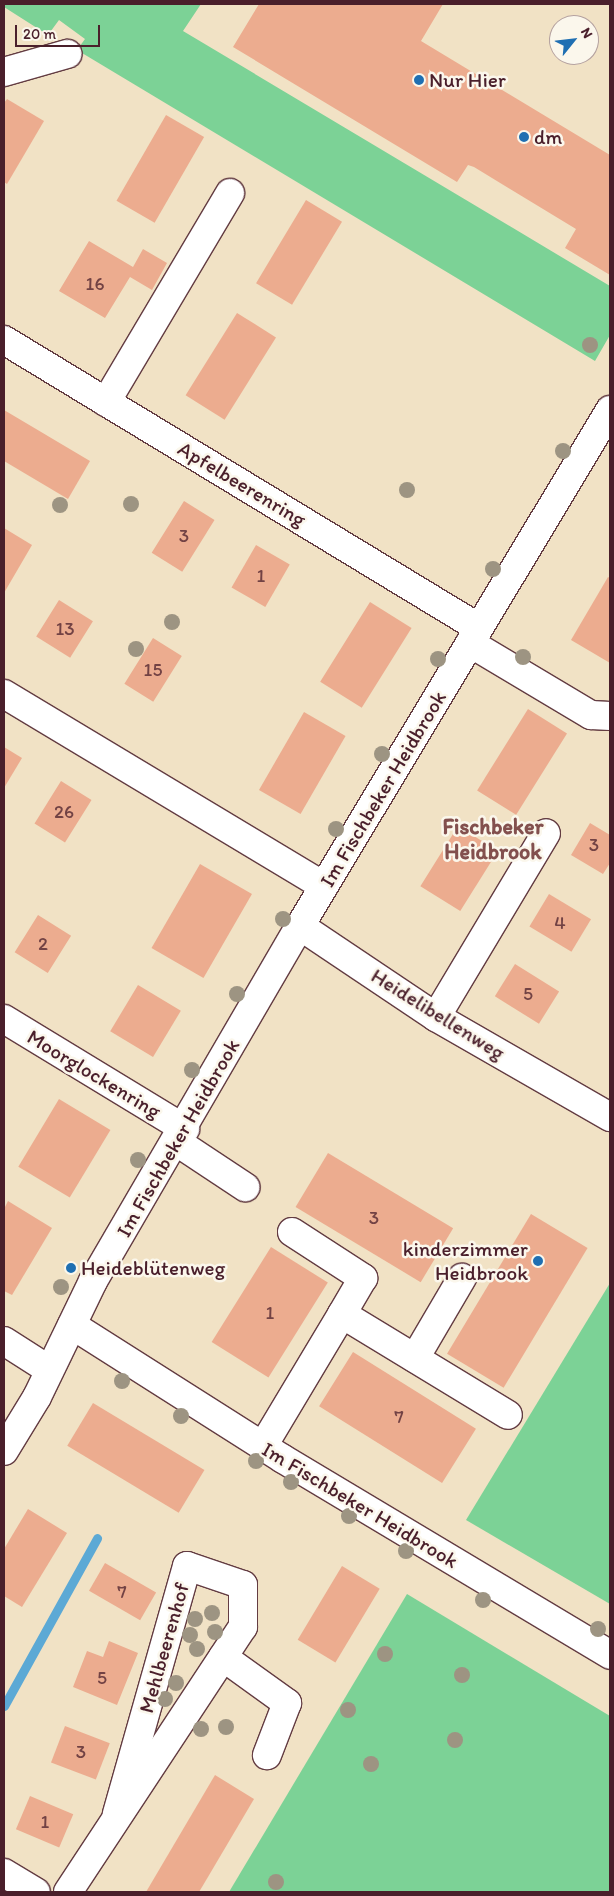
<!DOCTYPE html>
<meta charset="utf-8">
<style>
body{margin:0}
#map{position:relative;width:614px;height:1896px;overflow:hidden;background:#f1e2c5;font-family:Itim,sans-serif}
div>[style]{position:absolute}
.green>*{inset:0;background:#7cd296}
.stream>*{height:9px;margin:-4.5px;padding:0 4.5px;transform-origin:4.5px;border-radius:4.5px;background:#5ca9d5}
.building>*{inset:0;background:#ecac8f;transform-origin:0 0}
.roads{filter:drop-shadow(1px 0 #633c42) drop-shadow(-1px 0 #633c42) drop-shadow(0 1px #633c42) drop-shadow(0 -1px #633c42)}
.minor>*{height:28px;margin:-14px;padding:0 14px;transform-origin:14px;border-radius:14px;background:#fff}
.trees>*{width:16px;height:16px;margin:-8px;border-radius:50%;background:#9d9482}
.dots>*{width:14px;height:14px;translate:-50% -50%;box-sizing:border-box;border:2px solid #fbf7ec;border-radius:50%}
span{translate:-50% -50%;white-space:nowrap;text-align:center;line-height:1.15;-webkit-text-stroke:5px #fbf7ec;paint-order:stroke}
.number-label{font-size:19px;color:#724244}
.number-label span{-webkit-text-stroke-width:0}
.poi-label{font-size:21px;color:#4a1f2b}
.left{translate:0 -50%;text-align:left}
.right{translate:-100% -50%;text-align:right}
.street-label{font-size:21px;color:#4a1f2b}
.neighbourhood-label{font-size:22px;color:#83504e;font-weight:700}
.frame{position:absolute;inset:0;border:5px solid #4a1f2b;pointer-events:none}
.north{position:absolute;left:549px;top:15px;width:50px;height:50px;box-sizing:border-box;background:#fbf7ec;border:1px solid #b4a19f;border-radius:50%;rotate:61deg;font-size:14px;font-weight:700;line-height:20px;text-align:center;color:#4a1f2b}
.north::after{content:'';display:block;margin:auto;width:18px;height:22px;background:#1f6fb2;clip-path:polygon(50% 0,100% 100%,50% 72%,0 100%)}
.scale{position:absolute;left:15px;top:25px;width:85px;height:22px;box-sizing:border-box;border:2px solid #4a1f2b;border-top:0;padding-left:6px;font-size:15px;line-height:18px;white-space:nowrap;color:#4a1f2b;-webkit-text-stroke:4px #fbf7ec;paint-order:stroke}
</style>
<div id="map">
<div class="green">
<div style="clip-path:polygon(4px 4px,201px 4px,183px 31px,610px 286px,610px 335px,595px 361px,77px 50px,85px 39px,59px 20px,48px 35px,4px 7px)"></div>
<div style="clip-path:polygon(610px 1283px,610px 1604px,466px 1520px)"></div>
<div style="clip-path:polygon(407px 1594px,610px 1716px,610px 1892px,229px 1892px)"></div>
</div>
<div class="stream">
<div style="left:4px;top:1706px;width:192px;rotate:-61deg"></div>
</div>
<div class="building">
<div style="clip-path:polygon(259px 4px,443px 4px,421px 41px,610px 155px,610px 275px,565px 248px,576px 229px,474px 167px,468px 165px,457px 182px,233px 47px)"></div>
<div style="clip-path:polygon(7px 99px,44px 121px,7px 184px,4px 182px,4px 103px)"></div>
<div style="left:166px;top:115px;width:44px;height:99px;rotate:30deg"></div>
<div style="left:306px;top:200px;width:42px;height:97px;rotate:31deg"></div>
<div style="clip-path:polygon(89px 241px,133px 267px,143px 249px,167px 263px,152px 290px,130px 277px,105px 318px,59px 291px)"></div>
<div style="left:237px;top:313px;width:46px;height:97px;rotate:32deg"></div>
<div style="clip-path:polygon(4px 410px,90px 461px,68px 499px,4px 461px)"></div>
<div style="left:184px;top:501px;width:36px;height:61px;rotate:32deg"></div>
<div style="clip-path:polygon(4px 528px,32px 545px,4px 593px)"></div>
<div style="left:256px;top:545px;width:39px;height:49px;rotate:30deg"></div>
<div style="clip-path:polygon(608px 577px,610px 578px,610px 663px,571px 640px)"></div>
<div style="left:59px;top:600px;width:40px;height:43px;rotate:32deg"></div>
<div style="left:370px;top:602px;width:49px;height:94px;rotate:32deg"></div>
<div style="left:153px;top:638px;width:34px;height:54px;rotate:32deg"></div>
<div style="left:528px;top:709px;width:46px;height:96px;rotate:32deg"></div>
<div style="left:304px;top:712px;width:48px;height:90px;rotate:30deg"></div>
<div style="clip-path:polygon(4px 747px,22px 758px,4px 788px)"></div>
<div style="left:61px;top:781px;width:36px;height:50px;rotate:32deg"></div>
<div style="clip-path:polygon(590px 823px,610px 835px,610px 863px,603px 874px,571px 855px)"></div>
<div style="left:458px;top:826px;width:47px;height:71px;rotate:32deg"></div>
<div style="left:200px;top:864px;width:60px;height:97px;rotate:30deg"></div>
<div style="left:549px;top:894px;width:49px;height:38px;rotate:31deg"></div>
<div style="left:38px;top:915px;width:39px;height:44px;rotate:32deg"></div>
<div style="left:515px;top:964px;width:52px;height:38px;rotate:32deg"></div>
<div style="left:138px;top:985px;width:50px;height:54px;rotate:31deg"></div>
<div style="left:59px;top:1099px;width:60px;height:79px;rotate:31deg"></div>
<div style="left:328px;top:1153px;width:146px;height:63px;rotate:31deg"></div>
<div style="clip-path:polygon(8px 1201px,52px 1228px,12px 1295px,4px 1291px,4px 1209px)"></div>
<div style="left:531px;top:1214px;width:66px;height:163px;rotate:31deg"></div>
<div style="left:271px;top:1247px;width:67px;height:112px;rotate:32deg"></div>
<div style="left:353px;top:1352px;width:145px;height:64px;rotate:32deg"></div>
<div style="left:93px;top:1403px;width:130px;height:50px;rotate:31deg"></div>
<div style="clip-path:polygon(28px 1509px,67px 1533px,22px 1607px,4px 1596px,4px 1549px)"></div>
<div style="left:105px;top:1563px;width:59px;height:32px;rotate:30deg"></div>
<div style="left:342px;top:1566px;width:44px;height:86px;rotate:31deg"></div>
<div style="clip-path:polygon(109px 1641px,138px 1653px,117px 1705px,73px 1687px,87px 1651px,103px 1657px)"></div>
<div style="left:65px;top:1726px;width:48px;height:39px;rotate:21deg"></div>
<div style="clip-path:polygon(215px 1775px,254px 1799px,205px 1882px,199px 1892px,146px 1892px)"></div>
<div style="left:30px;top:1796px;width:47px;height:36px;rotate:23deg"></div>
</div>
<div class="roads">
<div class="minor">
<div style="left:4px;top:72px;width:66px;rotate:-15.9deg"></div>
<div style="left:4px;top:340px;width:555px;rotate:31.23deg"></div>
<div style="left:106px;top:402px;width:243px;rotate:-59.3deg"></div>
<div style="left:470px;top:643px;width:141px;rotate:30.8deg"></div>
<div style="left:591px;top:715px;width:19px;rotate:3deg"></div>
<div style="left:4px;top:694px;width:373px;rotate:31deg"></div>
<div style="left:300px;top:926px;width:164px;rotate:33.8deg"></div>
<div style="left:436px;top:1017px;width:201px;rotate:29.9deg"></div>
<div style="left:436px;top:1017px;width:214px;rotate:-59.1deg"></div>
<div style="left:4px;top:1019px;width:212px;rotate:31.3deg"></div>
<div style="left:177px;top:1142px;width:82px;rotate:33.5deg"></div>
<div style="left:292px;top:1232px;width:85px;rotate:32.9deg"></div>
<div style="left:363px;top:1278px;width:42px;rotate:120.3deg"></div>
<div style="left:72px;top:1325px;width:250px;rotate:32.4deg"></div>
<div style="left:283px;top:1459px;width:381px;rotate:30.9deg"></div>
<div style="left:4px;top:1341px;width:52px;rotate:32.5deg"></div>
<div style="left:415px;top:1358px;width:93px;rotate:-59.6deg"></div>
<div style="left:263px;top:1446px;width:154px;rotate:-59.1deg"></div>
<div style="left:342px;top:1314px;width:194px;rotate:31.3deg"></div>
<div style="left:4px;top:1451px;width:63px;rotate:-58.6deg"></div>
<div style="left:37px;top:1397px;width:129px;rotate:-64.2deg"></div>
<div style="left:93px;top:1281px;width:411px;rotate:-59.8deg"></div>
<div style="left:300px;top:926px;width:602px;rotate:-59deg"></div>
<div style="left:223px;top:1657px;width:79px;rotate:35.7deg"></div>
<div style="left:287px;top:1703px;width:56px;rotate:111deg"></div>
<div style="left:4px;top:1873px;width:37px;rotate:31deg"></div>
<div style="left:68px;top:1892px;width:318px;rotate:-56.6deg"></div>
<div style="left:243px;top:1627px;width:42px;rotate:-90deg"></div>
<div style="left:243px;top:1585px;width:59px;rotate:-161.3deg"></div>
<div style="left:187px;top:1566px;width:258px;rotate:105.8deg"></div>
</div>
</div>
<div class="trees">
<div style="left:590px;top:345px"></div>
<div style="left:563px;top:451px"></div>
<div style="left:407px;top:490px"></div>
<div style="left:131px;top:504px"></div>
<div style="left:60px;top:505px"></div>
<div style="left:493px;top:569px"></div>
<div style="left:172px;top:622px"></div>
<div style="left:136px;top:649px"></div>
<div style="left:523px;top:657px"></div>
<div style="left:438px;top:659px"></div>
<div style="left:382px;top:754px"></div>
<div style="left:336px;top:829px"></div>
<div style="left:283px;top:919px"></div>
<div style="left:237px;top:994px"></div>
<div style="left:192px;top:1070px"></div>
<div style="left:138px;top:1160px"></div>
<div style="left:61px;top:1287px"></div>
<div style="left:122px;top:1381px"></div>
<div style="left:181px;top:1416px"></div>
<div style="left:256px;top:1461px"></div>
<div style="left:291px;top:1482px"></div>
<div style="left:349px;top:1516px"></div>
<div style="left:406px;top:1551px"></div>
<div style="left:483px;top:1600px"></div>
<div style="left:212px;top:1613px"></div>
<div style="left:195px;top:1619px"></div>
<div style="left:598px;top:1629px"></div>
<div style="left:215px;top:1632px"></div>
<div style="left:190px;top:1635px"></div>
<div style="left:197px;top:1649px"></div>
<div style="left:385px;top:1654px"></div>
<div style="left:462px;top:1675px"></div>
<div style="left:176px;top:1683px"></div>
<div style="left:165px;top:1699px"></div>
<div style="left:348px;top:1710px"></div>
<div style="left:226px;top:1727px"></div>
<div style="left:201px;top:1729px"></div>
<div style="left:455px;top:1740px"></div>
<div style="left:371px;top:1764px"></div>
<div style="left:276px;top:1882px"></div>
</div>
<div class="dots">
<div style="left:419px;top:80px;background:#1f6fb2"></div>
<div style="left:524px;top:137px;background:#1f6fb2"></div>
<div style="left:538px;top:1261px;background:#1f6fb2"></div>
<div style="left:71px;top:1268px;background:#1f6fb2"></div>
</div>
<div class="number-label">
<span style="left:95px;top:284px">16</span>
<span style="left:184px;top:536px">3</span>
<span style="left:261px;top:576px">1</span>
<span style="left:65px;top:629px">13</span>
<span style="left:153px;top:670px">15</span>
<span style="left:64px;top:812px">26</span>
<span style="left:594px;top:845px">3</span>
<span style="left:560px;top:923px">4</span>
<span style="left:43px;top:944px">2</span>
<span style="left:528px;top:994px">5</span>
<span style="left:374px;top:1218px">3</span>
<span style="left:270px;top:1313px">1</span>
<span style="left:399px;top:1417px">7</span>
<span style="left:122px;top:1592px">7</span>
<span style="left:102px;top:1678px">5</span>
<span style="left:81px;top:1752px">3</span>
<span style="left:45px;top:1822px">1</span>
</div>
<div class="poi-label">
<span class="left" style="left:429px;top:80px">Nur Hier</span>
<span class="left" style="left:534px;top:137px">dm</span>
<span class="right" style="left:528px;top:1261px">kinderzimmer<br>Heidbrook</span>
<span class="left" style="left:81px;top:1268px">Heideblütenweg</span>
</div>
<div class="street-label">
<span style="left:242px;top:484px;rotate:31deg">Apfelbeerenring</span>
<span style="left:383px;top:789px;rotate:-59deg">Im Fischbeker Heidbrook</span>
<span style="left:438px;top:1014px;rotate:32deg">Heidelibellenweg</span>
<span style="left:94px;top:1074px;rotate:31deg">Moorglockenring</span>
<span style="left:178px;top:1138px;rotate:-60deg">Im Fischbeker Heidbrook</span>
<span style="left:360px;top:1505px;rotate:31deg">Im Fischbeker Heidbrook</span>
<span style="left:164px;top:1648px;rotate:-74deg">Mehlbeerenhof</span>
</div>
<div class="neighbourhood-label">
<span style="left:493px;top:839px">Fischbeker<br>Heidbrook</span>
</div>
<div class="frame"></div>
<div class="north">N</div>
<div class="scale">20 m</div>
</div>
